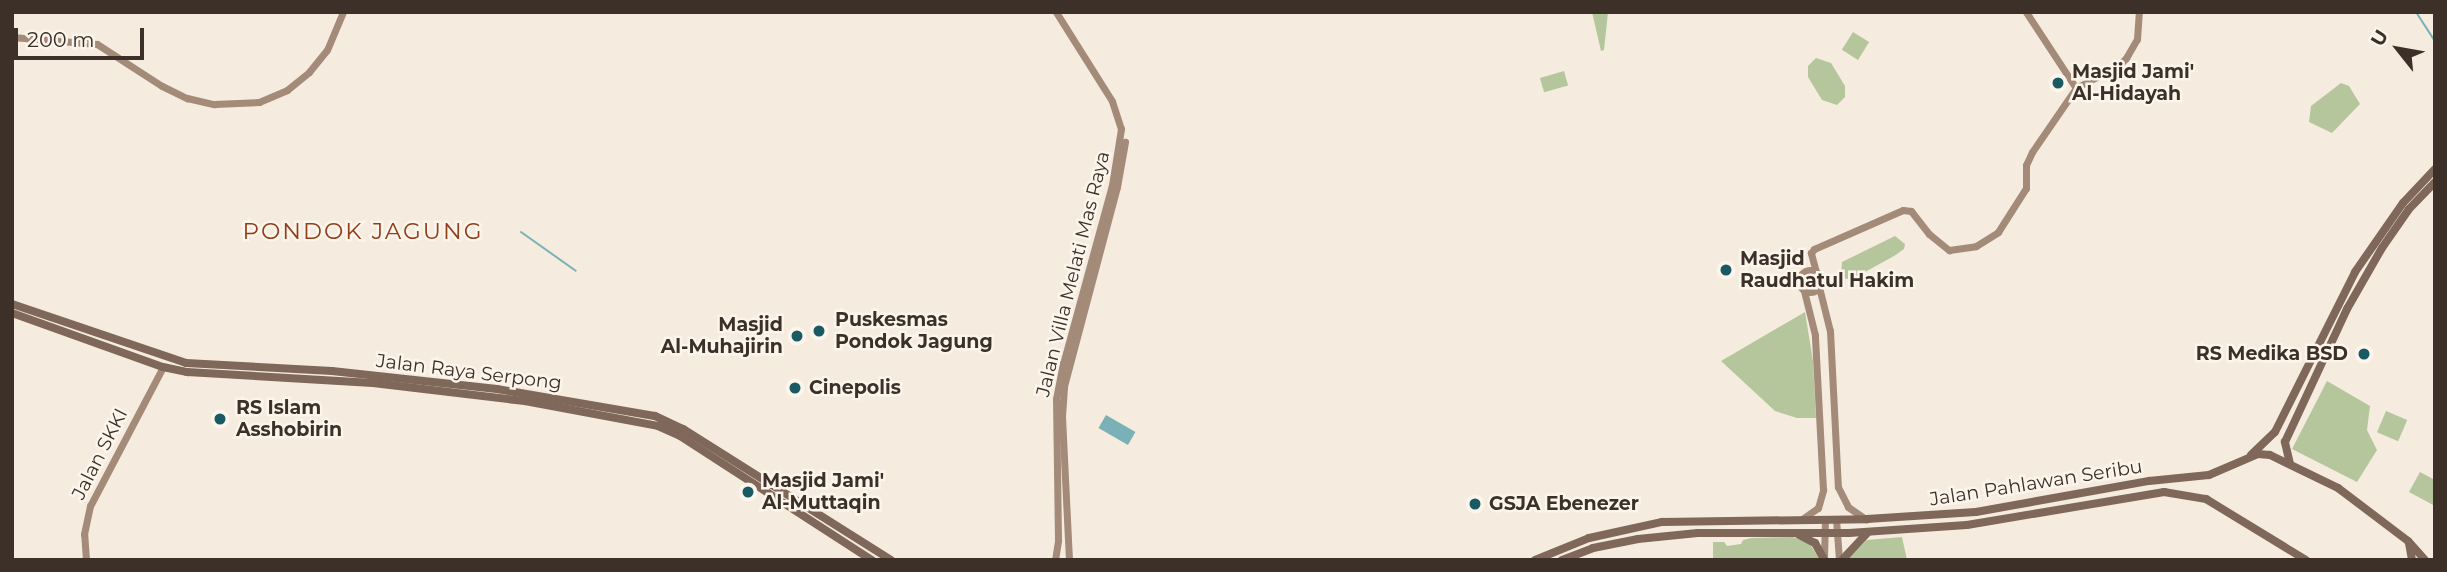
<!DOCTYPE html>
<style>
body{margin:0}
#map{position:relative;width:2447px;height:572px;overflow:hidden;background:#f5ebde;font-family:Montserrat,sans-serif}
div>[style]{position:absolute}
.green>*{inset:0;background:#b6c69c;transform-origin:0 0}
.water>*{inset:0;background:#7ab1b6;transform-origin:0 0}
.stream>*{height:2px;margin:-1px;padding:0 1px;transform-origin:1px;border-radius:1px;background:#7ab1b6}
.secondary>*{height:7px;margin:-3.5px;padding:0 3.5px;transform-origin:3.5px;border-radius:3.5px;background:#a38a79}
.secondary>.ring{margin:-3.5px;padding:0;box-sizing:content-box;background:none;border:7px solid #a38a79;border-radius:50%}
.primary>*{height:8px;margin:-4px;padding:0 4px;transform-origin:4px;border-radius:4px;background:#7f6759}
.dots>*{width:19px;height:19px;translate:-50% -50%;box-sizing:border-box;border:4px solid #fcf5ec;border-radius:50%}
span{translate:-50% -50%;white-space:nowrap;text-align:center;line-height:1.15;-webkit-text-stroke:5px #fcf5ec;paint-order:stroke}
.poi-label{font-size:19px;color:#3c3029;font-weight:700}
.left{translate:0 -50%;text-align:left}
.right{translate:-100% -50%;text-align:right}
.street-label{font-size:19px;color:#3c3029}
.quarter-label{font-size:23px;color:#933c19;letter-spacing:2px}
.frame{position:absolute;inset:0;border:14px solid #3c3029;pointer-events:none}
.north{position:absolute;left:2363px;top:14px;width:70px;height:70px;-webkit-text-stroke:5px #fcf5ec;paint-order:stroke;rotate:301deg;font-size:19px;font-weight:700;line-height:28px;text-align:center;color:#3c3029}
.north::after{content:'';display:block;margin:auto;width:24px;height:32px;background:#3c3029;clip-path:polygon(50% 0,100% 100%,50% 72%,0 100%)}
.scale{position:absolute;left:14px;top:28px;width:130px;height:32px;box-sizing:border-box;border:4px solid #3c3029;border-top:0;padding-left:9px;font-size:21px;line-height:24px;white-space:nowrap;color:#3c3029;-webkit-text-stroke:5px #fcf5ec;paint-order:stroke}
</style>
<div id="map">
<div class="green">
<div style="clip-path:polygon(1592px 12px,1608px 12px,1604px 50px,1601px 51px)"></div>
<div style="left:1853px;top:32px;width:19px;height:21px;rotate:32deg"></div>
<div style="clip-path:polygon(1816px 58px,1831px 63px,1845px 86px,1845px 97px,1837px 105px,1822px 100px,1808px 77px,1808px 66px)"></div>
<div style="left:1564px;top:71px;width:15px;height:25px;rotate:74deg"></div>
<div style="clip-path:polygon(2341px 83px,2349px 86px,2360px 104px,2332px 133px,2309px 122px,2311px 106px)"></div>
<div style="clip-path:polygon(1895px 236px,1905px 244px,1904px 249px,1894px 256px,1854px 278px,1846px 279px,1841px 275px,1842px 262px)"></div>
<div style="clip-path:polygon(1805px 312px,1813px 361px,1816px 418px,1797px 418px,1775px 411px,1721px 361px)"></div>
<div style="clip-path:polygon(2327px 381px,2370px 406px,2367px 430px,2377px 450px,2357px 482px,2292px 449px)"></div>
<div style="left:2386px;top:411px;width:23px;height:23px;rotate:23deg"></div>
<div style="clip-path:polygon(2420px 472px,2435px 480px,2435px 506px,2409px 492px)"></div>
<div style="clip-path:polygon(1793px 537px,1810px 544px,1820px 560px,1713px 560px,1713px 542px,1724px 542px,1727px 546px,1741px 544px,1743px 540px,1751px 538px)"></div>
<div style="clip-path:polygon(1902px 537px,1907px 560px,1846px 560px,1867px 540px)"></div>
</div>
<div class="water">
<div style="left:1106px;top:415px;width:34px;height:15px;rotate:30deg"></div>
</div>
<div class="stream">
<div style="left:2416px;top:12px;width:35px;rotate:57deg"></div>
<div style="left:521px;top:232px;width:67px;rotate:35.3deg"></div>
</div>
<div class="secondary">
<div style="left:2026px;top:12px;width:91px;rotate:56.7deg"></div>
<div style="left:12px;top:37px;width:85px;rotate:4.7deg"></div>
<div style="left:97px;top:44px;width:77px;rotate:32.9deg"></div>
<div style="left:162px;top:86px;width:28px;rotate:26deg"></div>
<div style="left:187px;top:98px;width:28px;rotate:13deg"></div>
<div style="left:214px;top:104px;width:45px;rotate:-2.5deg"></div>
<div style="left:259px;top:102px;width:30px;rotate:-23deg"></div>
<div style="left:287px;top:90px;width:28px;rotate:-39deg"></div>
<div style="left:309px;top:72px;width:28px;rotate:-51deg"></div>
<div style="left:327px;top:50px;width:41px;rotate:-67.2deg"></div>
<div class="ring" style="left:1799px;top:270px;width:15px;height:15px"></div>
<div style="left:1816px;top:272px;width:20px;rotate:-105deg"></div>
<div style="left:1811px;top:253px;width:5px;rotate:-53deg"></div>
<div style="left:1814px;top:249px;width:97px;rotate:-23.7deg"></div>
<div style="left:1903px;top:210px;width:8px;rotate:7deg"></div>
<div style="left:1911px;top:211px;width:29px;rotate:52deg"></div>
<div style="left:1929px;top:234px;width:26px;rotate:39deg"></div>
<div style="left:1949px;top:250px;width:27px;rotate:-8deg"></div>
<div style="left:1976px;top:246px;width:26px;rotate:-32deg"></div>
<div style="left:1998px;top:232px;width:52px;rotate:-57.5deg"></div>
<div style="left:2026px;top:188px;width:23px;rotate:-90deg"></div>
<div style="left:2026px;top:165px;width:14px;rotate:-65deg"></div>
<div style="left:2032px;top:152px;width:78px;rotate:-55.5deg"></div>
<div style="left:2076px;top:88px;width:49px;rotate:-28.1deg"></div>
<div style="left:2119px;top:65px;width:10px;rotate:-45deg"></div>
<div style="left:2126px;top:58px;width:22px;rotate:-60deg"></div>
<div style="left:2137px;top:39px;width:27px;rotate:-86deg"></div>
<div style="left:1819px;top:287px;width:45px;rotate:76deg"></div>
<div style="left:1830px;top:331px;width:156px;rotate:87.1deg"></div>
<div style="left:1838px;top:487px;width:22px;rotate:63deg"></div>
<div style="left:1848px;top:507px;width:22px;rotate:34deg"></div>
<div style="left:1802px;top:519px;width:19px;rotate:-35deg"></div>
<div style="left:1818px;top:508px;width:19px;rotate:-74deg"></div>
<div style="left:1823px;top:490px;width:155px;rotate:-93deg"></div>
<div style="left:1815px;top:335px;width:45px;rotate:-104deg"></div>
<div style="left:1836px;top:519px;width:41px;rotate:85.8deg"></div>
<div style="left:1824px;top:559px;width:40px;rotate:-88.6deg"></div>
<div style="left:86px;top:560px;width:26px;rotate:-94deg"></div>
<div style="left:84px;top:534px;width:29px;rotate:-78deg"></div>
<div style="left:90px;top:506px;width:157px;rotate:-62.3deg"></div>
<div style="left:1055px;top:560px;width:20px;rotate:-81deg"></div>
<div style="left:1058px;top:540px;width:141px;rotate:-90.8deg"></div>
<div style="left:1056px;top:399px;width:36px;rotate:-79deg"></div>
<div style="left:1063px;top:364px;width:186px;rotate:-74.7deg"></div>
<div style="left:1112px;top:185px;width:57px;rotate:-80.9deg"></div>
<div style="left:1121px;top:129px;width:29px;rotate:-108deg"></div>
<div style="left:1112px;top:101px;width:105px;rotate:-122.2deg"></div>
<div style="left:1069px;top:560px;width:144px;rotate:-92.8deg"></div>
<div style="left:1062px;top:416px;width:30px;rotate:-86deg"></div>
<div style="left:1064px;top:386px;width:206px;rotate:-75.1deg"></div>
<div style="left:1117px;top:187px;width:46px;rotate:-79.9deg"></div>
</div>
<div class="primary">
<div style="left:12px;top:304px;width:184px;rotate:18.7deg"></div>
<div style="left:186px;top:363px;width:146px;rotate:3.1deg"></div>
<div style="left:332px;top:371px;width:166px;rotate:6.2deg"></div>
<div style="left:497px;top:389px;width:160px;rotate:9.7deg"></div>
<div style="left:655px;top:416px;width:31px;rotate:25deg"></div>
<div style="left:683px;top:429px;width:246px;rotate:32.2deg"></div>
<div style="left:12px;top:313px;width:160px;rotate:19.7deg"></div>
<div style="left:163px;top:367px;width:25px;rotate:12deg"></div>
<div style="left:187px;top:372px;width:186px;rotate:3.4deg"></div>
<div style="left:373px;top:383px;width:153px;rotate:6.8deg"></div>
<div style="left:525px;top:401px;width:135px;rotate:10.6deg"></div>
<div style="left:658px;top:426px;width:24px;rotate:24deg"></div>
<div style="left:680px;top:436px;width:229px;rotate:32.9deg"></div>
<div style="left:2251px;top:455px;width:33px;rotate:-44deg"></div>
<div style="left:2275px;top:432px;width:179px;rotate:-63.4deg"></div>
<div style="left:2355px;top:272px;width:84px;rotate:-55.2deg"></div>
<div style="left:2403px;top:203px;width:47px;rotate:-46.7deg"></div>
<div style="left:2290px;top:464px;width:23px;rotate:-103deg"></div>
<div style="left:2285px;top:442px;width:147px;rotate:-65deg"></div>
<div style="left:2347px;top:309px;width:70px;rotate:-60.2deg"></div>
<div style="left:2382px;top:248px;width:47px;rotate:-55.3deg"></div>
<div style="left:2409px;top:209px;width:37px;rotate:-46deg"></div>
<div style="left:1799px;top:535px;width:18px;rotate:27deg"></div>
<div style="left:1815px;top:543px;width:18px;rotate:61deg"></div>
<div style="left:2409px;top:543px;width:17px;rotate:80deg"></div>
<div style="left:1535px;top:560px;width:58px;rotate:-22.2deg"></div>
<div style="left:1589px;top:538px;width:75px;rotate:-12.4deg"></div>
<div style="left:1662px;top:522px;width:205px;rotate:-0.8deg"></div>
<div style="left:1867px;top:519px;width:109px;rotate:-3.7deg"></div>
<div style="left:1976px;top:512px;width:176px;rotate:-10.2deg"></div>
<div style="left:2149px;top:481px;width:60px;rotate:-5.7deg"></div>
<div style="left:2209px;top:475px;width:53px;rotate:-23.2deg"></div>
<div style="left:2258px;top:454px;width:12px;rotate:5deg"></div>
<div style="left:2270px;top:455px;width:76px;rotate:25.9deg"></div>
<div style="left:2338px;top:488px;width:88px;rotate:37.1deg"></div>
<div style="left:2408px;top:541px;width:25px;rotate:48deg"></div>
<div style="left:1562px;top:560px;width:33px;rotate:-21deg"></div>
<div style="left:1593px;top:548px;width:46px;rotate:-11.3deg"></div>
<div style="left:1638px;top:539px;width:60px;rotate:-5.7deg"></div>
<div style="left:1698px;top:533px;width:151px"></div>
<div style="left:1849px;top:533px;width:118px;rotate:-3.9deg"></div>
<div style="left:1967px;top:525px;width:200px;rotate:-9.5deg"></div>
<div style="left:2164px;top:492px;width:43px;rotate:9.5deg"></div>
<div style="left:2206px;top:499px;width:117px;rotate:31.4deg"></div>
<div style="left:1842px;top:560px;width:38px;rotate:-47deg"></div>
</div>
<div class="dots">
<div style="left:2058px;top:83px;background:#1a5a62"></div>
<div style="left:1726px;top:270px;background:#1a5a62"></div>
<div style="left:819px;top:331px;background:#1a5a62"></div>
<div style="left:797px;top:336px;background:#1a5a62"></div>
<div style="left:2364px;top:354px;background:#1a5a62"></div>
<div style="left:795px;top:388px;background:#1a5a62"></div>
<div style="left:220px;top:419px;background:#1a5a62"></div>
<div style="left:748px;top:492px;background:#1a5a62"></div>
<div style="left:1475px;top:504px;background:#1a5a62"></div>
</div>
<div class="poi-label">
<span class="left" style="left:2072px;top:83px">Masjid Jami'<br>Al-Hidayah</span>
<span class="left" style="left:1740px;top:270px">Masjid<br>Raudhatul Hakim</span>
<span class="left" style="left:835px;top:331px">Puskesmas<br>Pondok Jagung</span>
<span class="right" style="left:783px;top:336px">Masjid<br>Al-Muhajirin</span>
<span class="right" style="left:2348px;top:354px">RS Medika BSD</span>
<span class="left" style="left:809px;top:388px">Cinepolis</span>
<span class="left" style="left:236px;top:419px">RS Islam<br>Asshobirin</span>
<span class="left" style="left:762px;top:492px">Masjid Jami'<br>Al-Muttaqin</span>
<span class="left" style="left:1489px;top:504px">GSJA Ebenezer</span>
</div>
<div class="street-label">
<span style="left:1073px;top:274px;rotate:-76deg">Jalan Villa Melati Mas Raya</span>
<span style="left:469px;top:372px;rotate:7deg">Jalan Raya Serpong</span>
<span style="left:100px;top:454px;rotate:-63deg">Jalan SKKI</span>
<span style="left:2036px;top:483px;rotate:-9deg">Jalan Pahlawan Seribu</span>
</div>
<div class="quarter-label">
<span style="left:363px;top:231px">PONDOK JAGUNG</span>
</div>
<div class="frame"></div>
<div class="north">U</div>
<div class="scale">200 m</div>
</div>
